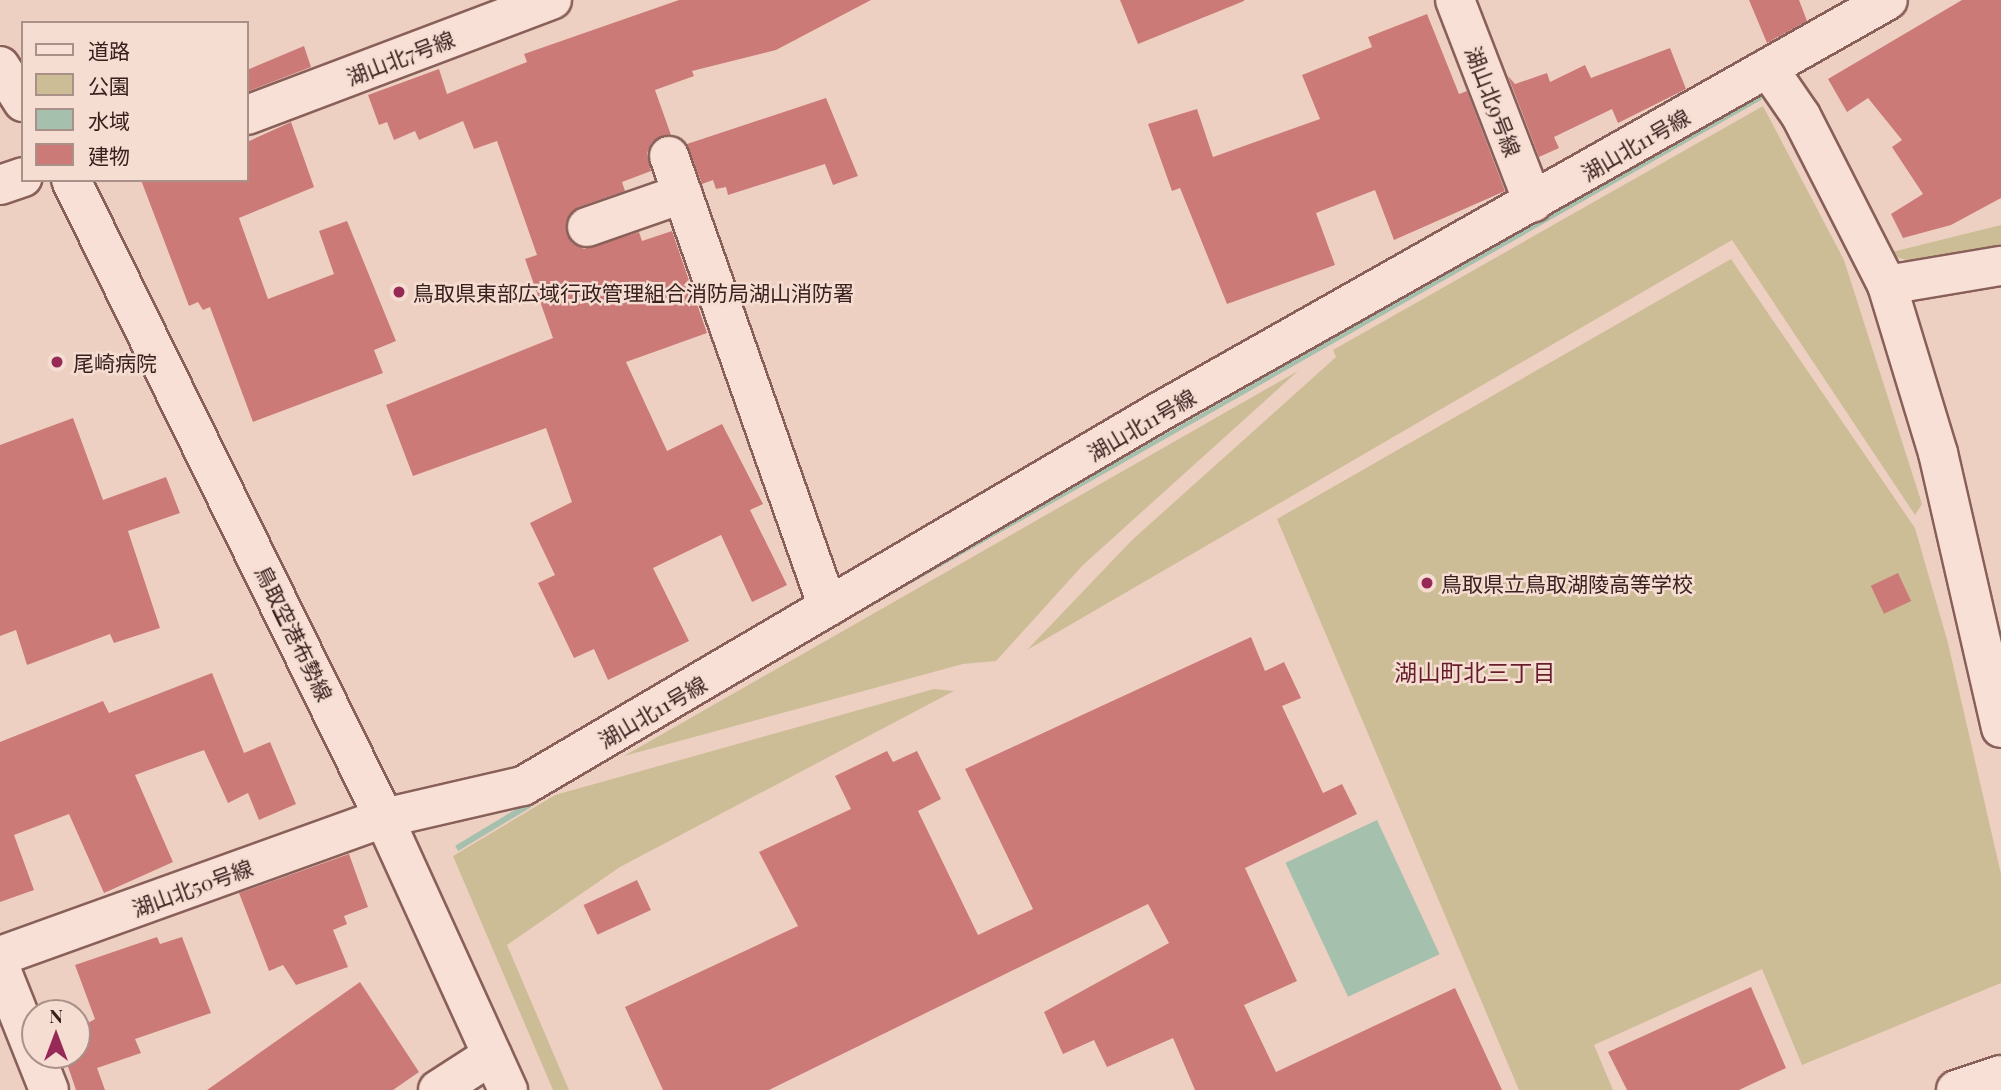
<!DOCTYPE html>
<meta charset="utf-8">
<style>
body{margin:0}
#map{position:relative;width:2001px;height:1090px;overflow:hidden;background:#eed0c2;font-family:"Playfair Display","Noto Sans JP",serif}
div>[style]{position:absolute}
.green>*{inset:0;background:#ccbd96}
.water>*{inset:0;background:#a5c1ad;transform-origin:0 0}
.building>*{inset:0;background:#cc7a78;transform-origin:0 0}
.roads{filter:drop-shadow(2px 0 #886059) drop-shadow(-2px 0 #886059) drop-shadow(0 2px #886059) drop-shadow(0 -2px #886059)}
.street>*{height:38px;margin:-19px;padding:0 19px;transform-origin:19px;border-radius:19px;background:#f9e0d6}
.secondary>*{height:38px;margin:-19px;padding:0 19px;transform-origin:19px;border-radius:19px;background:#f9e0d6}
.dots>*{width:19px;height:19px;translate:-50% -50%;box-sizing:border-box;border:4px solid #f5ddd2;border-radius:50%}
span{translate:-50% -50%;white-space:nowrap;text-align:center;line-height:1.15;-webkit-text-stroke:5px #f5ddd2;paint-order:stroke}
.street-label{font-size:21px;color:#38201e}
.poi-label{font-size:21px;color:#38201e}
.left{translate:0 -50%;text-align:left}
.neighbourhood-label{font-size:23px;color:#651d2a}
.legend{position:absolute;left:21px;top:21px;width:228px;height:161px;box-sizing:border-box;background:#f5ddd2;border:2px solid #a9918a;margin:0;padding:9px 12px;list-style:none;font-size:21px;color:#38201e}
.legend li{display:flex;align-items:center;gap:14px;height:35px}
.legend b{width:35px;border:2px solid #a9918a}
.north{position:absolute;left:21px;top:999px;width:70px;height:70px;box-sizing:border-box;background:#f5ddd2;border:2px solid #a9918a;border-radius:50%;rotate:0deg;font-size:19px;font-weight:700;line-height:28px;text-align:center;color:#38201e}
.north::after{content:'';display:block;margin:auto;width:24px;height:32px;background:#972956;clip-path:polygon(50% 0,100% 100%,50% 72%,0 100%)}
</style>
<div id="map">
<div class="green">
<div style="clip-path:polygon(1763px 106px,1844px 260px,1922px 504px,1915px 515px,1732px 240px,1027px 650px,1132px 540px,1336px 357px,1333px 350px)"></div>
<div style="clip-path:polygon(2001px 225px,2001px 248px,1907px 260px,1884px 254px)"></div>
<div style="clip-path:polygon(1731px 259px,1915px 528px,1948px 643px,2001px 874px,2001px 983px,1802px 1065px,1762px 969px,1594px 1045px,1613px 1090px,1519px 1090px,1277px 519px)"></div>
<div style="clip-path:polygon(1298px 371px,1083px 565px,996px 661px,963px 664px,624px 756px)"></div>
<div style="clip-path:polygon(934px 689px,954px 691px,620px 867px,507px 945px,569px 1090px,553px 1090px,453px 856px,555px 795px)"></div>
</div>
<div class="water">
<div style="clip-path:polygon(1765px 92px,1761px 100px,620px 749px,1121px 459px)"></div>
<div style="left:528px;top:802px;width:6px;height:85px;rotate:59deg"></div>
<div style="left:1377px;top:820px;width:148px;height:101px;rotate:65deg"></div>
</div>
<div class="building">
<div style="clip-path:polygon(679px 0,871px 0,776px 50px,692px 71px,694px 76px,655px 90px,671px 135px,652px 142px,647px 153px,651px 171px,622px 182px,625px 191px,579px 207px,566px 222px,572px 243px,584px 249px,639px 232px,642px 241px,672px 231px,707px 333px,626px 362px,667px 451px,722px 424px,763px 504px,750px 510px,787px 585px,752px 602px,721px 535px,653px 568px,689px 641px,608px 680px,594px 649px,574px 658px,538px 583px,555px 575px,530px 523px,572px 502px,546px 428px,413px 476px,386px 405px,553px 338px,525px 259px,537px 255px,497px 141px,474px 149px,463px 121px,419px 140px,415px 131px,394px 140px,387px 122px,379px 125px,368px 95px,439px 69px,447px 94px,527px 62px,524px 54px)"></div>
<div style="clip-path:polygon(1120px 0,1244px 0,1244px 1px,1138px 44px)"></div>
<div style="clip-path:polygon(1749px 0,1799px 0,1807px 21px,1767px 43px)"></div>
<div style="clip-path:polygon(1962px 0,2001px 0,2001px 198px,1951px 225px,1903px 238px,1891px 214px,1923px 194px,1892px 147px,1902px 140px,1868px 98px,1847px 112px,1828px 79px)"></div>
<div style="clip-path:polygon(1427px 14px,1459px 94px,1467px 91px,1505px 191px,1394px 240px,1375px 190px,1316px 213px,1335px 265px,1227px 304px,1180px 188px,1172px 191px,1148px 124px,1197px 109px,1213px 157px,1320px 119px,1302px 75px,1372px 47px,1368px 37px)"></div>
<div style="clip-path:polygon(304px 46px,311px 67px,249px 91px,247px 70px)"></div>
<div style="clip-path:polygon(1670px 48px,1686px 89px,1618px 123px,1612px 109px,1554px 137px,1559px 148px,1539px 157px,1508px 76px,1515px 84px,1547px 73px,1550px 82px,1585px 65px,1591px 78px)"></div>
<div style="clip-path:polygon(826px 98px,858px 176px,833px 185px,825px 164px,728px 195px,726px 187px,716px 189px,713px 180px,702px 184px,687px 144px)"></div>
<div style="clip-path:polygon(291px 122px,314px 187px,239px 218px,268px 299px,334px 274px,319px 231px,347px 221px,396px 341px,374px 350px,383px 373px,253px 422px,210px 307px,203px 310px,198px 302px,189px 306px,141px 180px,247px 180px,247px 142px)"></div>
<div style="clip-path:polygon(73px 418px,103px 500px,166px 477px,180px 513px,128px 531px,160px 628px,114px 643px,110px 634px,27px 665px,16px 630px,0 636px,0 445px)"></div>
<div style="left:1898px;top:573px;width:31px;height:30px;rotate:65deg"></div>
<div style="clip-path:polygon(1251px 637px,1265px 671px,1284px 662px,1301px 698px,1282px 706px,1323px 793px,1342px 784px,1357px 814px,1245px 868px,1297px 981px,1244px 1005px,1276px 1072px,1455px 988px,1502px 1090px,1195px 1090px,1173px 1038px,1107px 1067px,1094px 1040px,1063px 1054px,1044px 1012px,1169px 943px,1148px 904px,769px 1090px,663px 1090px,625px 1007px,798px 926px,759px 852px,851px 809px,835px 776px,887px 751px,893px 762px,917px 751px,941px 799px,918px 811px,978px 935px,1033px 909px,965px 769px)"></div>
<div style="clip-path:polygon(212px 673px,244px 753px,270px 742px,296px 804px,259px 820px,248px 793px,228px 803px,204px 750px,135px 775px,173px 862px,104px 893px,69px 814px,14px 835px,34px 890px,0 902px,0 742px,103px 701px,109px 713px)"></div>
<div style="clip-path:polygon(349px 854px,368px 907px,344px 916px,347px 924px,333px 930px,348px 967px,296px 985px,283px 965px,269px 971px,239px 893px)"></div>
<div style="left:637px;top:880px;width:33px;height:59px;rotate:65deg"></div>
<div style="clip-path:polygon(157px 937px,160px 944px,182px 937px,211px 1013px,135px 1039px,141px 1053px,97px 1068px,105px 1090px,76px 1090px,64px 1055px,77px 1055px,77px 1029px,95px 1019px,75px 965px)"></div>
<div style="clip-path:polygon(360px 982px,419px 1072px,393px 1090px,207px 1090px)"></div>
<div style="clip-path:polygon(1751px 987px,1786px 1068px,1739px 1090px,1627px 1090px,1608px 1052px)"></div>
</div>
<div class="roads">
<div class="street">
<div style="left:1455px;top:0;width:217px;rotate:68.9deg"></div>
<div style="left:1768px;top:68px;width:58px;rotate:55.5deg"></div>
<div style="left:1801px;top:116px;width:190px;rotate:63deg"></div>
<div style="left:1887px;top:285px;width:116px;rotate:-9.5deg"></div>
<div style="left:247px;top:115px;width:326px;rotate:-20.7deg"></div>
<div style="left:669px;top:156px;width:478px;rotate:70.6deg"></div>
<div style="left:0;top:185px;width:24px;rotate:-19deg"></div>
<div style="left:587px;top:227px;width:101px;rotate:-19.2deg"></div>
<div style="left:1887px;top:285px;width:176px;rotate:73.1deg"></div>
<div style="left:1938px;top:453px;width:282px;rotate:77.1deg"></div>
<div style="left:0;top:956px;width:408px;rotate:-19.8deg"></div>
<div style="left:384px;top:818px;width:143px;rotate:-13deg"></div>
<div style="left:523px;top:786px;width:738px;rotate:-30.46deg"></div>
<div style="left:1159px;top:412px;width:837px;rotate:-29.47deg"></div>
<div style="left:0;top:967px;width:132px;rotate:68.3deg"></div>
<div style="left:438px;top:1090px;width:64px;rotate:-32.9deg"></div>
<div style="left:1956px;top:1090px;width:47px;rotate:-18.4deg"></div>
</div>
<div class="secondary">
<div style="left:0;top:66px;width:43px;rotate:57.4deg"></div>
<div style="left:71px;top:180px;width:711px;rotate:63.87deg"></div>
<div style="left:384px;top:818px;width:299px;rotate:65.5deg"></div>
</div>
</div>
<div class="dots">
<div style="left:399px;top:292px;background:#972956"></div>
<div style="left:57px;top:362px;background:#972956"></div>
<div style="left:1427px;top:583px;background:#972956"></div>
</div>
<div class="street-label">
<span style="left:400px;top:57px;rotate:-21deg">湖山北7号線</span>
<span style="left:1494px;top:101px;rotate:69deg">湖山北9号線</span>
<span style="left:1635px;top:144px;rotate:-30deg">湖山北11号線</span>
<span style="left:1141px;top:424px;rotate:-30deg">湖山北11号線</span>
<span style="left:295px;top:633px;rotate:64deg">鳥取空港布勢線</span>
<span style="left:652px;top:711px;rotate:-30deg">湖山北11号線</span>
<span style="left:192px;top:887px;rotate:-20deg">湖山北50号線</span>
</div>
<div class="poi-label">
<span class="left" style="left:413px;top:292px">鳥取県東部広域行政管理組合消防局湖山消防署</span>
<span class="left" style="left:73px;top:362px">尾崎病院</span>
<span class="left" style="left:1441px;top:583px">鳥取県立鳥取湖陵高等学校</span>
</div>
<div class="neighbourhood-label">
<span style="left:1475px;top:672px">湖山町北三丁目</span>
</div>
<ul class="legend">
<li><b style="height:9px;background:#f9e0d6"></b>道路</li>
<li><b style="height:19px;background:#ccbd96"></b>公園</li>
<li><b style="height:19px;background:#a5c1ad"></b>水域</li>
<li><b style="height:19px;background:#cc7a78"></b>建物</li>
</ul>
<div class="north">N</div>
</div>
